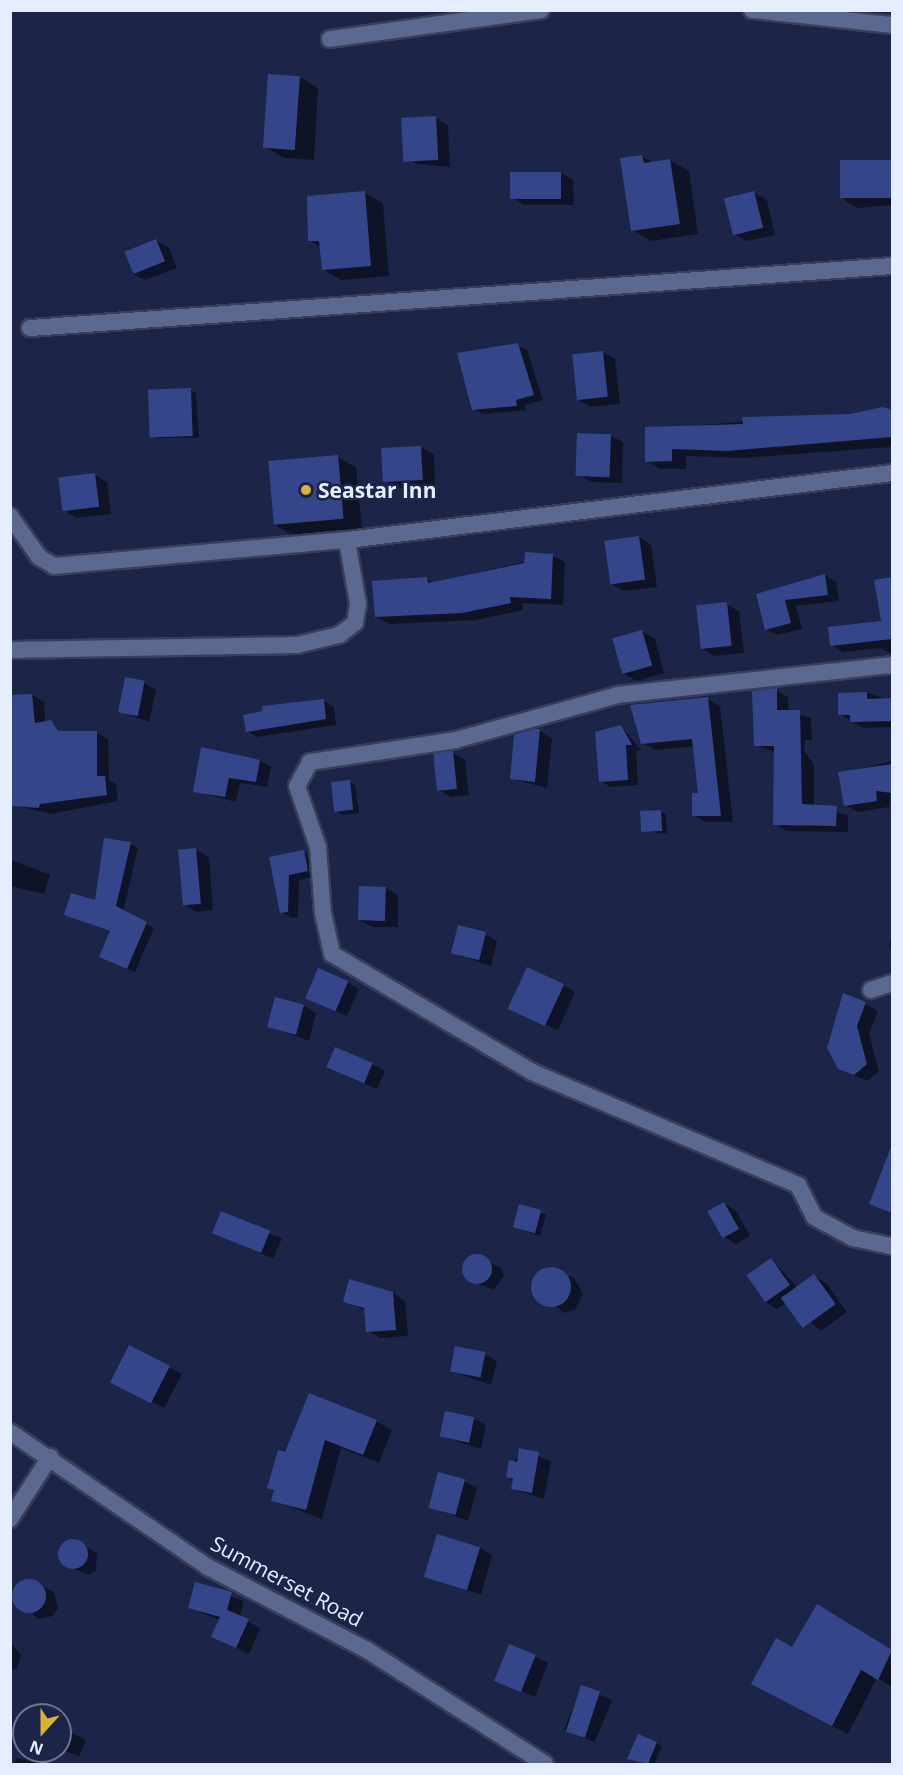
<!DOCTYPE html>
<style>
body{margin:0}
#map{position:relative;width:903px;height:1775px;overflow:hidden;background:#1c2547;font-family:"Open Sans",sans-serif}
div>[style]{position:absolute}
.shadow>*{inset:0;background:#0007;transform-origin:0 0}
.building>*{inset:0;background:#354589;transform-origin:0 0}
.round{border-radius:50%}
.roads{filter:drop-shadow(2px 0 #383e5a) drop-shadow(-2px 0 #383e5a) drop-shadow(0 2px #383e5a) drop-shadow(0 -2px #383e5a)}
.minor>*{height:16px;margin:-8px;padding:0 8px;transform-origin:8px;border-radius:8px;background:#5b6890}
.dots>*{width:16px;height:16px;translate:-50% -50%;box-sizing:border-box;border:3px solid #1c2547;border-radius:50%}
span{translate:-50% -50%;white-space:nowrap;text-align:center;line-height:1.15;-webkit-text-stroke:5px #1c2547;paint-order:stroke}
.poi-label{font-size:21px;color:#e6edff;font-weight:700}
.left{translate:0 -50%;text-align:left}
.street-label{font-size:21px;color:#e6edff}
.frame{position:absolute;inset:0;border:12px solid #e6edff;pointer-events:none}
.north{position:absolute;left:12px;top:1703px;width:60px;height:60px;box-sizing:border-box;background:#1c2547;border:2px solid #6d7591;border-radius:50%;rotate:201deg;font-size:16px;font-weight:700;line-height:24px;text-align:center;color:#e6edff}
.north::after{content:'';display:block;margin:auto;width:21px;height:27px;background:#dab333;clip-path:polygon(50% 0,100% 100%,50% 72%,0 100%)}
</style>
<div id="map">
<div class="shadow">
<div style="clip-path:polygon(300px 77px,318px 88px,314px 160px,284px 158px,265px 147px)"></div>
<div style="clip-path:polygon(436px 118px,448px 125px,450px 167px,417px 164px,404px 157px)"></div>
<div style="clip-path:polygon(642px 156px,653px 163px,670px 160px,689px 171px,698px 234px,651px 241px,632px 230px)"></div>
<div style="clip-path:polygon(892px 162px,892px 205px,857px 208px,845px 201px,842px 166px)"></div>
<div style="clip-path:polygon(561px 173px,573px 180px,574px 205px,524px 205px,512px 198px)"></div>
<div style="clip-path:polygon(364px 192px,383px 203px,389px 276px,341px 280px,323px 269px,321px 247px,309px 240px)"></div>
<div style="clip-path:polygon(754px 193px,767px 200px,775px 235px,746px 241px,734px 234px)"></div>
<div style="clip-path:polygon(156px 241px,169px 248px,177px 268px,144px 280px,132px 273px)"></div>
<div style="clip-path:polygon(517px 345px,527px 350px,543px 400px,525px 405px,526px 410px,483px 414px,473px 409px)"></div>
<div style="clip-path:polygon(603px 352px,615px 359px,620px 404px,590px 407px,577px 399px)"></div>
<div style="clip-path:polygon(190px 390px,196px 393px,199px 438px,155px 438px)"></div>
<div style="clip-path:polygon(892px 411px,892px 447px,743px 458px,686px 456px,686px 469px,660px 469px,646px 461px,646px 429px)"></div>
<div style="clip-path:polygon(610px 435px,623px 442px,622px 483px,591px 482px,579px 475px)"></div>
<div style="clip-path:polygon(421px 447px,434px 454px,435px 486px,397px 488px,384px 480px)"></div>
<div style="clip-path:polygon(337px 457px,356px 467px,362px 529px,294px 536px,275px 525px)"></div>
<div style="clip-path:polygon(95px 475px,107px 482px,111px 514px,76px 518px,63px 510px)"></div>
<div style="clip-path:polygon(639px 537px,651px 545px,657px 587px,624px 591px,611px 584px)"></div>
<div style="clip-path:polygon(552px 555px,565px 562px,563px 605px,522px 603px,523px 610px,476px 620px,389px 624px,376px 617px,427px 579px,434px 583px)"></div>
<div style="clip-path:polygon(825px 575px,836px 582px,839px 601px,796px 606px,802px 629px,777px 635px,766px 629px,757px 595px)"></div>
<div style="clip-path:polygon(892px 578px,892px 654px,880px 648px,843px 652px,831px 645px,883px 622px,876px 581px)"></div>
<div style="clip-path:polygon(726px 604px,739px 611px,744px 653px,715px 656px,702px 649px)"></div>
<div style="clip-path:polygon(642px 631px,655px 639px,664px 673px,636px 681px,623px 673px)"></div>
<div style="clip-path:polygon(144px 683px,156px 690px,149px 722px,118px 711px)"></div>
<div style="clip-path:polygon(776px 690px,788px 697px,789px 711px,811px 718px,812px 740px,805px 740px,804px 750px,814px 765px,814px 807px,848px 815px,848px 832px,787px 831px,775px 824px,775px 752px,755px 745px)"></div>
<div style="clip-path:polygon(867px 693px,892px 700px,892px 727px,863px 728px,840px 714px)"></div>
<div style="clip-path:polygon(32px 695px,44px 702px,46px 732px,21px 733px,10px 727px,10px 697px)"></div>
<div style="clip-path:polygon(708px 699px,720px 706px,733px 822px,706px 822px,694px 815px,700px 794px,694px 746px,655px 750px,642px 743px)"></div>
<div style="clip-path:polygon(324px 701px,334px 707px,336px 725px,257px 737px,247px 731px)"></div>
<div style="clip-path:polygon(621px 726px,641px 750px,636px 751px,638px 785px,611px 787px,600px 781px)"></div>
<div style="clip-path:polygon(540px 731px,552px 738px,547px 788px,512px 779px)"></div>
<div style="clip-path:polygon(96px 732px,108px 739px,109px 780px,116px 784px,118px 801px,51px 814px,13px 805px)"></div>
<div style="clip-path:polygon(453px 753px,465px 760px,469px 795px,451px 797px,438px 790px)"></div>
<div style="clip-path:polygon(260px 761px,271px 767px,267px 787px,240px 783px,236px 802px,194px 791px)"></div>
<div style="clip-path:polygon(892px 761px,889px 807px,858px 812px,845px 805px,840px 774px)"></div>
<div style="clip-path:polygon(349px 781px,355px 785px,359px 813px,342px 815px,337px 811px)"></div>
<div style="clip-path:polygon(660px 811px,666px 815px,667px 834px,642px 831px)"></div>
<div style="clip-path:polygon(130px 844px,138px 848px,123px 912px,154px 928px,135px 972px,109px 961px,111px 932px,66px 915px,96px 902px)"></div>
<div style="clip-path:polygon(196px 850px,209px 857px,213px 910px,196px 912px,184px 904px)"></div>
<div style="clip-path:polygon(10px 852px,12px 860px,50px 875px,44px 894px,10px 886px)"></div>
<div style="clip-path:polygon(303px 852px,314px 858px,318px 876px,299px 880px,298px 917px,292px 918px,281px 912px,271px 858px)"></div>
<div style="clip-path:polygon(386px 888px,398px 895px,398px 927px,373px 927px,360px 920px)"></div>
<div style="clip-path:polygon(485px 934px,497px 941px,491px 966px,453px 953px)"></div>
<div style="clip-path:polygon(892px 934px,892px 946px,889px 945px)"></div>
<div style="clip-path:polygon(347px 982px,359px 989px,347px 1016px,319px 1004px)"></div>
<div style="clip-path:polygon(563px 985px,575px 992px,558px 1030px,523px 1015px)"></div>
<div style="clip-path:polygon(865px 1004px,878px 1011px,869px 1034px,879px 1071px,867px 1081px,839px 1068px)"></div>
<div style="clip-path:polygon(304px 1006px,316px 1013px,309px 1041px,269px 1026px)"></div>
<div style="clip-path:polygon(372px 1064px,385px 1071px,377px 1089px,328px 1067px)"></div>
<div style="clip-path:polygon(887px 1161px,892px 1163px,892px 1214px,871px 1203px)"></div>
<div style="clip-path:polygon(724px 1203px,736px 1211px,750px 1236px,736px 1244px,724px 1237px)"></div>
<div style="clip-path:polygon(540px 1212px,546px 1215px,540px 1236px,514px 1227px)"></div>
<div style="left:222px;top:1213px;width:65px;height:22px;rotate:23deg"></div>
<div style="clip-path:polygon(475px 1256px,501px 1268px,504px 1276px,494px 1290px,472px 1281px,464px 1272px)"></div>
<div style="clip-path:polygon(771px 1259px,798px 1288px,814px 1276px,826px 1283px,847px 1312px,821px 1331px,787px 1302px,777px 1309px,765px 1302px)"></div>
<div style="clip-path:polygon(549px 1268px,574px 1278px,583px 1294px,576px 1309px,565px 1313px,533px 1291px,538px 1273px)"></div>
<div style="clip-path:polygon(393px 1293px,405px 1301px,408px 1336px,380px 1338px,368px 1331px,366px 1311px,345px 1301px)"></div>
<div style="clip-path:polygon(130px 1347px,182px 1374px,164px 1408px,124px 1388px)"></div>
<div style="clip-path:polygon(484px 1354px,497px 1361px,491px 1385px,451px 1371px)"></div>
<div style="clip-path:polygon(473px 1418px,486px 1425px,481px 1449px,441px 1436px)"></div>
<div style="clip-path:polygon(376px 1421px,392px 1430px,379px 1463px,341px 1448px,322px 1519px,273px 1500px,286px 1454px)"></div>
<div style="clip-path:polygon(520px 1450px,551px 1461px,544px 1499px,513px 1489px,514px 1481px,507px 1477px)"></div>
<div style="clip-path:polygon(464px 1481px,477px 1488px,468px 1521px,430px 1507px)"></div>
<div style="clip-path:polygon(76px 1541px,97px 1553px,96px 1571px,88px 1575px,62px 1564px,64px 1544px)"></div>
<div style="clip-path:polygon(480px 1548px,492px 1555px,481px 1595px,427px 1576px)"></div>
<div style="clip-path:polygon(31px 1581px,54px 1592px,58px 1608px,53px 1616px,38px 1619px,13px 1596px,17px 1587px)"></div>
<div style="clip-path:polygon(196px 1584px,244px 1601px,240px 1617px,260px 1628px,249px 1654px,213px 1636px,220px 1620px,189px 1608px)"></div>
<div style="clip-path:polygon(834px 1616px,892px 1652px,892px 1687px,877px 1678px,848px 1734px,769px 1693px,793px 1649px)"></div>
<div style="clip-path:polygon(10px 1642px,21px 1655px,17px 1669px,10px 1670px)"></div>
<div style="clip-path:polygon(535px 1656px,548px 1663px,535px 1697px,497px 1680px)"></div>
<div style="left:582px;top:1687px;width:33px;height:46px;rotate:23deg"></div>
<div style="clip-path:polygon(60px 1727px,86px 1740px,79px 1756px,60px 1749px)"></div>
<div style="clip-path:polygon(656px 1743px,662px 1746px,654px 1764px,629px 1759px)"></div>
<div style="clip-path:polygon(16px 1758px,43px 1764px,14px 1764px)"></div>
</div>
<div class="building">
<div style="left:268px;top:74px;width:32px;height:74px;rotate:4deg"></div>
<div style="left:436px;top:116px;width:44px;height:35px;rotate:87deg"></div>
<div style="clip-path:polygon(642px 155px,644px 163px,670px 159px,680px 224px,631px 231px,620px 158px)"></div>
<div style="left:892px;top:160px;width:38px;height:52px;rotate:90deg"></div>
<div style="left:510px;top:172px;width:51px;height:27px"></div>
<div style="clip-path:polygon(365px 191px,371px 266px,322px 270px,319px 241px,308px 241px,307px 196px)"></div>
<div style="left:754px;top:191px;width:38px;height:31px;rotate:76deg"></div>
<div style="left:156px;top:239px;width:24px;height:34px;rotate:68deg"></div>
<div style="clip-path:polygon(518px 343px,534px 395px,516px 400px,517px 406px,472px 410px,457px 353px)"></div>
<div style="left:603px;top:351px;width:46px;height:31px;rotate:84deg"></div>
<div style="left:191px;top:388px;width:48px;height:43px;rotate:88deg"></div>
<div style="clip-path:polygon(883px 407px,892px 410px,892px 437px,727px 451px,672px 449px,672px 461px,645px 462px,645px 427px,743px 424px,742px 417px,850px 414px)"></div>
<div style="left:577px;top:433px;width:34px;height:43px;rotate:2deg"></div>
<div style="left:421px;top:446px;width:34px;height:40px;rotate:87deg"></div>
<div style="left:338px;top:455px;width:64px;height:70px;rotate:85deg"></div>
<div style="left:95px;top:473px;width:34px;height:37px;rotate:83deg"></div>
<div style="left:639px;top:536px;width:44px;height:35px;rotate:82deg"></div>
<div style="clip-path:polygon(525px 552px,553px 554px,551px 599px,510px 597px,511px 603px,462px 613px,375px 617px,372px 581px,427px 577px,428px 583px,524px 563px)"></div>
<div style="clip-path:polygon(825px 574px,828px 595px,785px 600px,791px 623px,765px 630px,756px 594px)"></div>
<div style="clip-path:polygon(892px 577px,892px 639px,830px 646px,828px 627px,881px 621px,874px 580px)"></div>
<div style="left:727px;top:602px;width:44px;height:31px;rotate:84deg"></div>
<div style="left:642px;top:630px;width:37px;height:31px;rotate:74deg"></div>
<div style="left:125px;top:677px;width:20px;height:36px;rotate:11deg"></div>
<div style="clip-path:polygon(777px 688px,777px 710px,800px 710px,802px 804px,837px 806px,836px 826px,773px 825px,774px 746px,754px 746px,752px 691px)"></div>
<div style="clip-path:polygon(867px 692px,867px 699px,892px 698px,892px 721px,850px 722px,850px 715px,838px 715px,838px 693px)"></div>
<div style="clip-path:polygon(32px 694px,35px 723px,51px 720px,58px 731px,97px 731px,97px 776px,105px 776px,107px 795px,40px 804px,39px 808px,12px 806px,10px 695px)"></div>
<div style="clip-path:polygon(708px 697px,721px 816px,692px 816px,692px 793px,698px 793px,692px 739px,641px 744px,630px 705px)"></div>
<div style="clip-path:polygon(324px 699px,326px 719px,246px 732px,243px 715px,263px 711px,262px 706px)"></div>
<div style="clip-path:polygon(621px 725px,632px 745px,626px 745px,628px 780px,599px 782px,595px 732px)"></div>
<div style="clip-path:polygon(535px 729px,540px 729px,535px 782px,510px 779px,514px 735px)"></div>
<div style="clip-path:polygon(201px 747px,260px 760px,256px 782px,229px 778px,225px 797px,193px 792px)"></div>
<div style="left:453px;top:751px;width:38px;height:20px;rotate:84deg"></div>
<div style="clip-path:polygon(892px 764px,892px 793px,876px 791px,877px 801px,844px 806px,838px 772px)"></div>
<div style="left:350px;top:780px;width:30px;height:19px;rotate:84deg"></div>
<div style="left:661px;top:810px;width:21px;height:21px;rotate:87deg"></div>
<div style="clip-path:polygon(104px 838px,131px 842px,116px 906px,147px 922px,127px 969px,99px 957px,110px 931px,64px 915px,71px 893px,95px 900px)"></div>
<div style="left:196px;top:848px;width:56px;height:18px;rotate:85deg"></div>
<div style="clip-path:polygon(304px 850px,308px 871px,289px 875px,288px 912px,280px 913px,269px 857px)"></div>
<div style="left:359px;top:886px;width:27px;height:34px;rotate:2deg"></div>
<div style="left:458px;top:925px;width:29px;height:29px;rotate:14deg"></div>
<div style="left:527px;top:967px;width:41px;height:46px;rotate:25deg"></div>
<div style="left:318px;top:968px;width:33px;height:33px;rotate:23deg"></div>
<div style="clip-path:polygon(843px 993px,866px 1002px,857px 1026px,867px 1064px,854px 1075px,838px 1069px,827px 1048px)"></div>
<div style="left:275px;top:997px;width:30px;height:31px;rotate:15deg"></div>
<div style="left:335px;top:1047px;width:41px;height:22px;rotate:23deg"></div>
<div style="clip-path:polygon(891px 1147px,892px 1148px,892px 1213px,869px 1204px)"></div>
<div style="left:724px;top:1202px;width:31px;height:19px;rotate:61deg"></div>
<div style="left:519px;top:1204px;width:23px;height:24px;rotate:15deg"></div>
<div style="left:221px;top:1211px;width:53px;height:24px;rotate:22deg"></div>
<div class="round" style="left:462px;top:1254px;width:30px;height:30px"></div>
<div style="left:771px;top:1258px;width:33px;height:30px;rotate:55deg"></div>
<div class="round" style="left:531px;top:1267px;width:40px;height:40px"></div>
<div style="left:814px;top:1274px;width:37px;height:41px;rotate:54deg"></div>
<div style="clip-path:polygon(349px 1279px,393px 1292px,396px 1330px,366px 1332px,364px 1308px,343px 1302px)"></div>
<div style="left:129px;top:1345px;width:46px;height:42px;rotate:27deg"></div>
<div style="left:455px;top:1346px;width:31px;height:26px;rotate:11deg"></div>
<div style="clip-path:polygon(309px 1393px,377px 1420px,363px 1455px,325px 1440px,306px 1510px,271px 1501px,274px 1490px,267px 1488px,278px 1450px,285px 1452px)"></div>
<div style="left:445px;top:1411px;width:30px;height:26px;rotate:12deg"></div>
<div style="clip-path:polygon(519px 1448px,539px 1452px,532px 1493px,511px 1489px,513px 1479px,506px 1477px,509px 1460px,517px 1462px)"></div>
<div style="left:438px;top:1472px;width:28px;height:37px;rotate:15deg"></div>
<div style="left:437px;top:1534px;width:45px;height:45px;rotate:17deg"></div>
<div class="round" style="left:58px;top:1539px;width:30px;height:30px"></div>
<div class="round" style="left:12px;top:1579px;width:34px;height:34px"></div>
<div style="clip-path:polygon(195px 1582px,232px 1592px,227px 1610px,249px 1619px,236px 1648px,211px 1637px,220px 1617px,188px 1608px)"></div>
<div style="clip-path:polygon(817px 1604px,892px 1650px,878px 1680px,861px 1670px,832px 1726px,751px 1684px,776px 1638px,792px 1647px)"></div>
<div style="left:509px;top:1644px;width:29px;height:40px;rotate:22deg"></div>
<div style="left:581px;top:1685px;width:20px;height:49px;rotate:18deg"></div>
<div style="clip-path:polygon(638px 1734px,657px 1742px,648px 1764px,627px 1759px)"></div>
</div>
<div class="roads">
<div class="minor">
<div style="left:752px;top:10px;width:141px;rotate:6.1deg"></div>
<div style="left:330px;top:39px;width:213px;rotate:-7.8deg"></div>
<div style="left:30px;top:328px;width:864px;rotate:-4.11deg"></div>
<div style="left:10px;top:516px;width:50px;rotate:54.7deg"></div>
<div style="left:39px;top:557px;width:17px;rotate:31deg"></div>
<div style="left:54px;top:566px;width:294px;rotate:-5.1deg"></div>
<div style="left:347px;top:540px;width:549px;rotate:-7.01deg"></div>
<div style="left:10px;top:650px;width:287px;rotate:-1deg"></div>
<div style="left:297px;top:645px;width:43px;rotate:-13.4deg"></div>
<div style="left:339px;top:635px;width:20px;rotate:-37deg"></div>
<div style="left:355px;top:623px;width:19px;rotate:-81deg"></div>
<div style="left:358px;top:604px;width:65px;rotate:-99.8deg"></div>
<div style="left:892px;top:665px;width:276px;rotate:173.8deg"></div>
<div style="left:618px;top:695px;width:168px;rotate:164.5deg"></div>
<div style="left:456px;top:740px;width:148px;rotate:171.4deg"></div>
<div style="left:310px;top:762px;width:27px;rotate:118deg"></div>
<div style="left:297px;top:786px;width:65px;rotate:71deg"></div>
<div style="left:318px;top:847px;width:66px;rotate:85.7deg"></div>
<div style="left:323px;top:913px;width:42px;rotate:77.6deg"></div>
<div style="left:332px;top:954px;width:232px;rotate:30.5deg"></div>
<div style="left:532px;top:1072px;width:289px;rotate:23deg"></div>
<div style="left:798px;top:1185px;width:36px;rotate:63deg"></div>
<div style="left:814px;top:1217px;width:44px;rotate:28.3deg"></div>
<div style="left:853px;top:1238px;width:40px;rotate:12deg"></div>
<div style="left:871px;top:990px;width:22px;rotate:-18deg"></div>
<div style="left:10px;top:1432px;width:240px;rotate:34.3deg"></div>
<div style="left:208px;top:1567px;width:179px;rotate:27.6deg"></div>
<div style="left:367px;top:1650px;width:211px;rotate:32.6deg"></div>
<div style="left:10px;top:1519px;width:74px;rotate:-57.2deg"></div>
</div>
</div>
<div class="dots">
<div style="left:306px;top:490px;background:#dab333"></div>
</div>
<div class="poi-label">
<span class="left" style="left:318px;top:490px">Seastar Inn</span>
</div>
<div class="street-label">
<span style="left:287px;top:1581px;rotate:28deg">Summerset Road</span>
</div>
<div class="frame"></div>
<div class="north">N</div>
</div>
